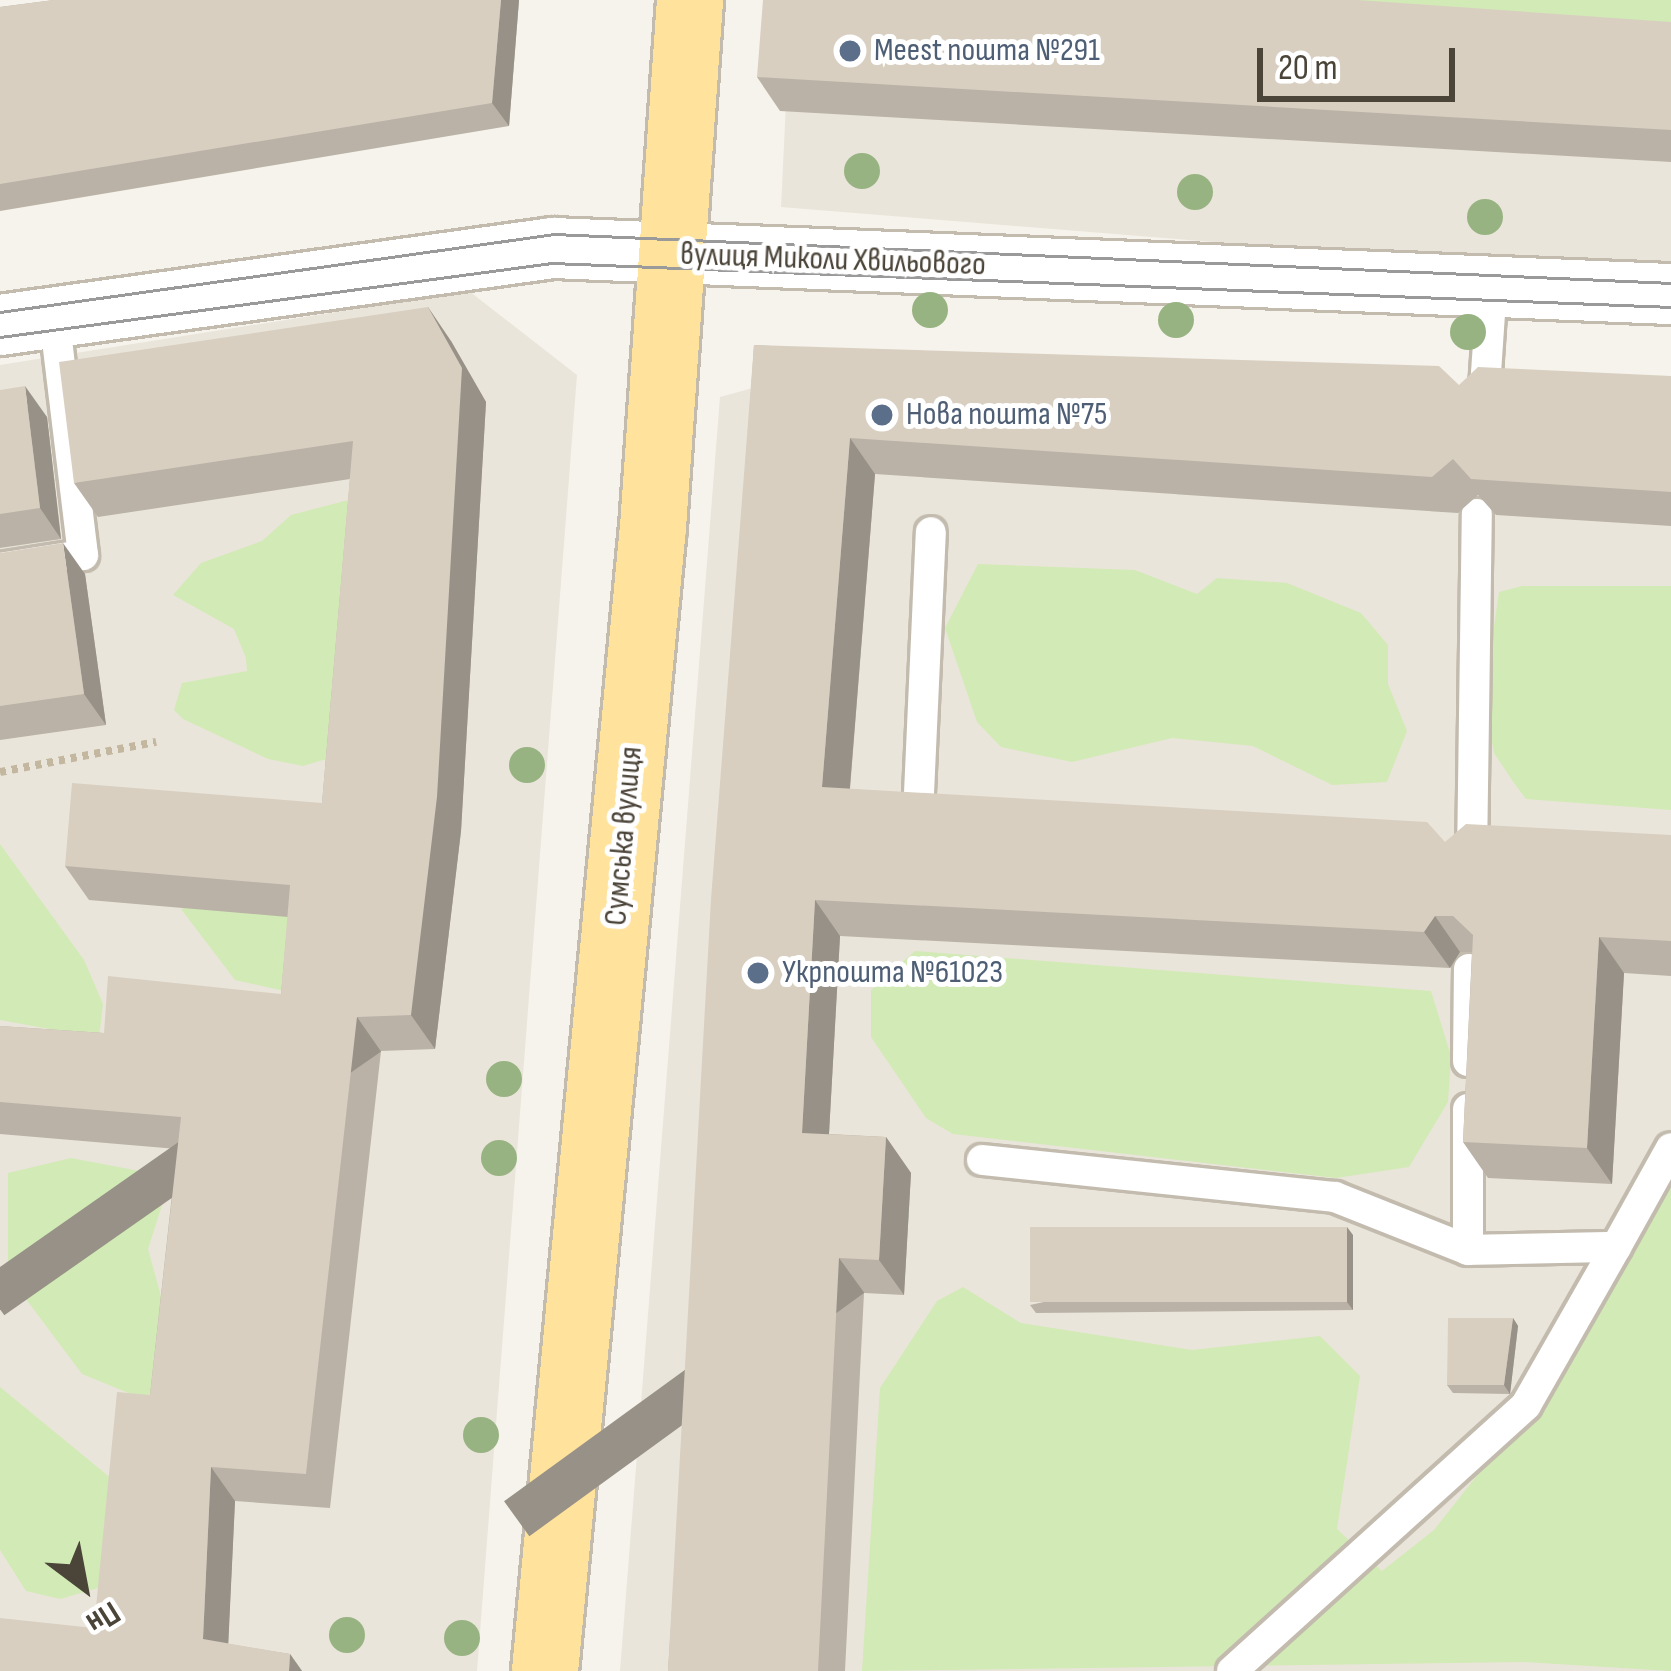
<!DOCTYPE html>
<meta charset="utf-8">
<style>
body{margin:0}
#map{position:relative;width:1671px;height:1671px;overflow:hidden;background:#f6f3ec;font-family:"Sofia Sans Condensed",sans-serif}
div>[style]{position:absolute}
.residential>*{inset:0;background:#eae5da}
.green>*{inset:0;background:#d2eab5}
.path>*{height:8px;margin-top:-4px;transform-origin:0;background:repeating-linear-gradient(90deg,#c4b79f 0 6px,transparent 0 12px)}
.roads{filter:drop-shadow(3px 0 #c2bbae) drop-shadow(-3px 0 #c2bbae) drop-shadow(0 3px #c2bbae) drop-shadow(0 -3px #c2bbae)}
.lane>*{height:30px;margin:-15px;padding:0 15px;transform-origin:15px;border-radius:15px;background:#fff}
.street>*{height:60px;margin:-30px;padding:0 30px;transform-origin:30px;border-radius:30px;background:#fff}
.primary>*{height:66px;margin:-33px;padding:0 33px;transform-origin:33px;border-radius:33px;background:#ffe39c}
.tram>*{height:3px;margin:-1.5px;padding:0 1.5px;transform-origin:1.5px;border-radius:1.5px;background:#9a9a9a}
.trees>*{width:36px;height:36px;margin:-18px;border-radius:50%;background:#97b381}
.wall>*{inset:0;background:#bab2a6}
.shaded-wall>*{inset:0;background:#979187;transform-origin:0 0}
.building>*{inset:0;background:#d8cfc1;transform-origin:0 0}
.dots>*{width:33px;height:33px;translate:-50% -50%;box-sizing:border-box;border:6px solid #fff;border-radius:50%}
span{translate:-50% -50%;white-space:nowrap;text-align:center;line-height:1.15;-webkit-text-stroke:10px #fff;paint-order:stroke}
.service-label{font-size:33px;color:#4e5e75}
.left{translate:0 -50%;text-align:left}
.street-label{font-size:33px;color:#4b4439}
.north{position:absolute;left:24px;top:1527px;width:120px;height:120px;-webkit-text-stroke:9px #fff;paint-order:stroke;rotate:148deg;font-size:33px;font-weight:700;line-height:48px;text-align:center;color:#4b4439}
.north::after{content:'';display:block;margin:auto;width:42px;height:54px;background:#4b4439;clip-path:polygon(50% 0,100% 100%,50% 72%,0 100%)}
.scale{position:absolute;left:1257px;top:48px;width:198px;height:54px;box-sizing:border-box;border:6px solid #4b4439;border-top:0;padding-left:15px;font-size:36px;line-height:42px;white-space:nowrap;color:#4b4439;-webkit-text-stroke:9px #fff;paint-order:stroke}
</style>
<div id="map">
<div class="residential">
<div style="clip-path:polygon(791px 0,1671px 0,1671px 279px,781px 207px)"></div>
<div style="clip-path:polygon(469px 291px,577px 375px,477px 1671px,0 1671px,0 365px)"></div>
<div style="clip-path:polygon(779px 381px,1671px 430px,1671px 1671px,620px 1671px,720px 397px)"></div>
</div>
<div class="green">
<div style="clip-path:polygon(1286px 0,1671px 0,1671px 37px)"></div>
<div style="clip-path:polygon(356px 498px,333px 757px,303px 766px,268px 759px,183px 719px,174px 710px,182px 683px,247px 671px,246px 658px,234px 629px,173px 595px,201px 563px,262px 541px,291px 515px)"></div>
<div style="clip-path:polygon(978px 564px,1135px 570px,1197px 594px,1217px 578px,1287px 583px,1361px 613px,1388px 645px,1388px 684px,1407px 731px,1387px 782px,1332px 785px,1253px 746px,1172px 738px,1072px 762px,1001px 747px,977px 722px,945px 628px)"></div>
<div style="clip-path:polygon(1522px 586px,1671px 586px,1671px 810px,1526px 799px,1514px 783px,1494px 753px,1484px 697px,1499px 592px)"></div>
<div style="clip-path:polygon(0 844px,84px 960px,103px 1004px,99px 1038px,0 1020px)"></div>
<div style="clip-path:polygon(310px 873px,294px 993px,235px 980px,181px 909px)"></div>
<div style="clip-path:polygon(915px 951px,1431px 991px,1451px 1056px,1448px 1102px,1409px 1167px,1336px 1178px,953px 1134px,926px 1118px,871px 1037px,871px 990px)"></div>
<div style="clip-path:polygon(71px 1158px,171px 1177px,148px 1249px,168px 1322px,170px 1410px,82px 1374px,8px 1275px,8px 1173px)"></div>
<div style="clip-path:polygon(1671px 1185px,1671px 1671px,1523px 1662px,862px 1671px,880px 1388px,937px 1301px,963px 1287px,1021px 1323px,1192px 1350px,1320px 1336px,1360px 1376px,1337px 1529px,1382px 1571px,1434px 1530px,1553px 1379px)"></div>
<div style="clip-path:polygon(0 1387px,118px 1484px,125px 1514px,98px 1588px,60px 1599px,26px 1591px,0 1550px)"></div>
</div>
<div class="path">
<div style="left:0;top:772px;width:159px;rotate:-10.9deg"></div>
</div>
<div class="roads">
<div class="lane">
<div style="left:1484px;top:402px;width:116px;rotate:-86.1deg"></div>
<div style="left:0;top:568px;width:84px;rotate:-8.9deg"></div>
<div style="left:83px;top:555px;width:240px;rotate:-96.9deg"></div>
<div style="left:919px;top:793px;width:261px;rotate:-87.4deg"></div>
<div style="left:1472px;top:859px;width:345px;rotate:-89.2deg"></div>
<div style="left:1468px;top:1061px;width:92px;rotate:-89.4deg"></div>
<div style="left:1468px;top:1109px;width:141px;rotate:90deg"></div>
<div style="left:1468px;top:1250px;width:148px;rotate:-1.2deg"></div>
<div style="left:1616px;top:1247px;width:113px;rotate:-60.9deg"></div>
<div style="left:982px;top:1160px;width:355px;rotate:6deg"></div>
<div style="left:1335px;top:1197px;width:143px;rotate:21.7deg"></div>
<div style="left:1232px;top:1671px;width:396px;rotate:-42.1deg"></div>
<div style="left:1526px;top:1405px;width:182px;rotate:-60.3deg"></div>
</div>
<div class="street">
<div style="left:0;top:325px;width:558px;rotate:-7.93deg"></div>
<div style="left:553px;top:248px;width:1119px;rotate:2.36deg"></div>
</div>
<div class="primary">
<div style="left:545px;top:1671px;width:1149px;rotate:-84.61deg"></div>
<div style="left:653px;top:527px;width:528px;rotate:-85.98deg"></div>
</div>
</div>
<div class="tram">
<div style="left:0;top:312px;width:559px;rotate:-8.01deg"></div>
<div style="left:554px;top:234px;width:1118px;rotate:2.51deg"></div>
<div style="left:0;top:337px;width:557px;rotate:-7.64deg"></div>
<div style="left:552px;top:263px;width:1120px;rotate:2.25deg"></div>
</div>
<div class="trees">
<div style="left:862px;top:171px"></div>
<div style="left:1195px;top:192px"></div>
<div style="left:1485px;top:217px"></div>
<div style="left:930px;top:310px"></div>
<div style="left:1176px;top:320px"></div>
<div style="left:1468px;top:332px"></div>
<div style="left:527px;top:765px"></div>
<div style="left:504px;top:1079px"></div>
<div style="left:499px;top:1158px"></div>
<div style="left:481px;top:1435px"></div>
<div style="left:347px;top:1635px"></div>
<div style="left:462px;top:1638px"></div>
</div>
<div class="wall">
<div style="clip-path:polygon(54px 0,519px 0,509px 126px,0 211px,0 7px)"></div>
<div style="clip-path:polygon(1671px 22px,1671px 162px,780px 111px,757px 77px)"></div>
<div style="clip-path:polygon(451px 341px,486px 402px,461px 831px,435px 1049px,381px 1051px,330px 1508px,235px 1501px,228px 1644px,290px 1654px,302px 1671px,0 1671px,94px 1628px,150px 1395px,177px 1149px,0 1134px,0 1026px,104px 1033px,281px 994px,288px 917px,89px 900px,65px 866px,322px 803px,350px 479px,98px 517px,74px 483px)"></div>
<div style="clip-path:polygon(754px 345px,1459px 385px,1671px 376px,1671px 526px,1496px 515px,1478px 495px,1458px 513px,875px 474px,850px 789px,1445px 842px,1671px 835px,1671px 976px,1624px 973px,1612px 1184px,1488px 1178px,1463px 1142px,1472px 952px,1460px 952px,1450px 968px,840px 936px,829px 1134px,886px 1137px,911px 1173px,904px 1295px,864px 1293px,845px 1671px,668px 1671px)"></div>
<div style="clip-path:polygon(0 390px,47px 417px,61px 539px,0 548px)"></div>
<div style="clip-path:polygon(0 553px,85px 574px,106px 725px,0 740px)"></div>
<div style="clip-path:polygon(1353px 1235px,1353px 1310px,1036px 1313px,1030px 1305px)"></div>
<div style="clip-path:polygon(1513px 1318px,1518px 1326px,1510px 1394px,1453px 1393px,1447px 1385px)"></div>
</div>
<div class="shaded-wall">
<div style="clip-path:polygon(501px 0,519px 0,509px 126px,492px 103px)"></div>
<div style="clip-path:polygon(428px 307px,451px 341px,486px 402px,461px 831px,435px 1049px,411px 1015px)"></div>
<div style="clip-path:polygon(25px 386px,47px 417px,61px 539px,40px 508px)"></div>
<div style="clip-path:polygon(850px 438px,875px 474px,847px 823px,822px 787px)"></div>
<div style="clip-path:polygon(63px 543px,85px 574px,106px 725px,84px 694px)"></div>
<div style="clip-path:polygon(815px 900px,840px 936px,827px 1169px,802px 1133px)"></div>
<div style="clip-path:polygon(1435px 916px,1460px 952px,1450px 968px,1424px 932px)"></div>
<div style="clip-path:polygon(1599px 937px,1624px 973px,1612px 1184px,1587px 1148px)"></div>
<div style="left:357px;top:1017px;width:42px;height:460px;rotate:55deg"></div>
<div style="clip-path:polygon(886px 1137px,911px 1173px,904px 1295px,879px 1260px)"></div>
<div style="clip-path:polygon(1347px 1227px,1353px 1235px,1353px 1310px,1347px 1302px)"></div>
<div style="left:839px;top:1258px;width:43px;height:414px;rotate:54deg"></div>
<div style="clip-path:polygon(1513px 1318px,1518px 1326px,1510px 1394px,1504px 1385px)"></div>
<div style="clip-path:polygon(211px 1467px,235px 1501px,227px 1671px,203px 1639px)"></div>
<div style="clip-path:polygon(290px 1654px,302px 1671px,289px 1671px)"></div>
</div>
<div class="building">
<div style="clip-path:polygon(54px 0,501px 0,492px 103px,0 184px,0 7px)"></div>
<div style="clip-path:polygon(763px 0,1357px 0,1671px 22px,1671px 130px,757px 77px)"></div>
<div style="clip-path:polygon(428px 307px,462px 368px,437px 797px,411px 1015px,357px 1017px,306px 1474px,211px 1467px,203px 1639px,290px 1654px,289px 1671px,0 1671px,0 1618px,94px 1628px,117px 1392px,150px 1395px,181px 1117px,0 1102px,0 1026px,104px 1033px,108px 976px,281px 994px,290px 885px,65px 866px,72px 783px,322px 803px,353px 441px,74px 483px,59px 362px)"></div>
<div style="clip-path:polygon(754px 345px,1439px 366px,1459px 385px,1478px 367px,1671px 376px,1671px 492px,1471px 479px,1453px 459px,1432px 477px,850px 438px,822px 787px,1427px 822px,1445px 842px,1466px 824px,1671px 835px,1671px 941px,1599px 937px,1587px 1148px,1463px 1142px,1473px 935px,1453px 916px,1435px 916px,1424px 932px,815px 900px,802px 1133px,886px 1137px,879px 1260px,839px 1258px,818px 1671px,668px 1671px,711px 899px)"></div>
<div style="clip-path:polygon(25px 386px,40px 508px,0 514px,0 390px)"></div>
<div style="clip-path:polygon(63px 543px,84px 694px,0 706px,0 553px)"></div>
<div style="left:1347px;top:1227px;width:75px;height:317px;rotate:90deg"></div>
<div style="clip-path:polygon(1448px 1318px,1513px 1318px,1504px 1385px,1447px 1385px)"></div>
</div>
<div class="dots">
<div style="left:850px;top:51px;background:#5c6f8a"></div>
<div style="left:882px;top:415px;background:#5c6f8a"></div>
<div style="left:758px;top:973px;background:#5c6f8a"></div>
</div>
<div class="service-label">
<span class="left" style="left:874px;top:51px">Meest пошта №291</span>
<span class="left" style="left:906px;top:415px">Нова пошта №75</span>
<span class="left" style="left:782px;top:973px">Укрпошта №61023</span>
</div>
<div class="street-label">
<span style="left:833px;top:260px;rotate:2deg">вулиця Миколи Хвильового</span>
<span style="left:624px;top:836px;rotate:-85deg">Сумська вулиця</span>
</div>
<div class="north">Пн</div>
<div class="scale">20 m</div>
</div>
